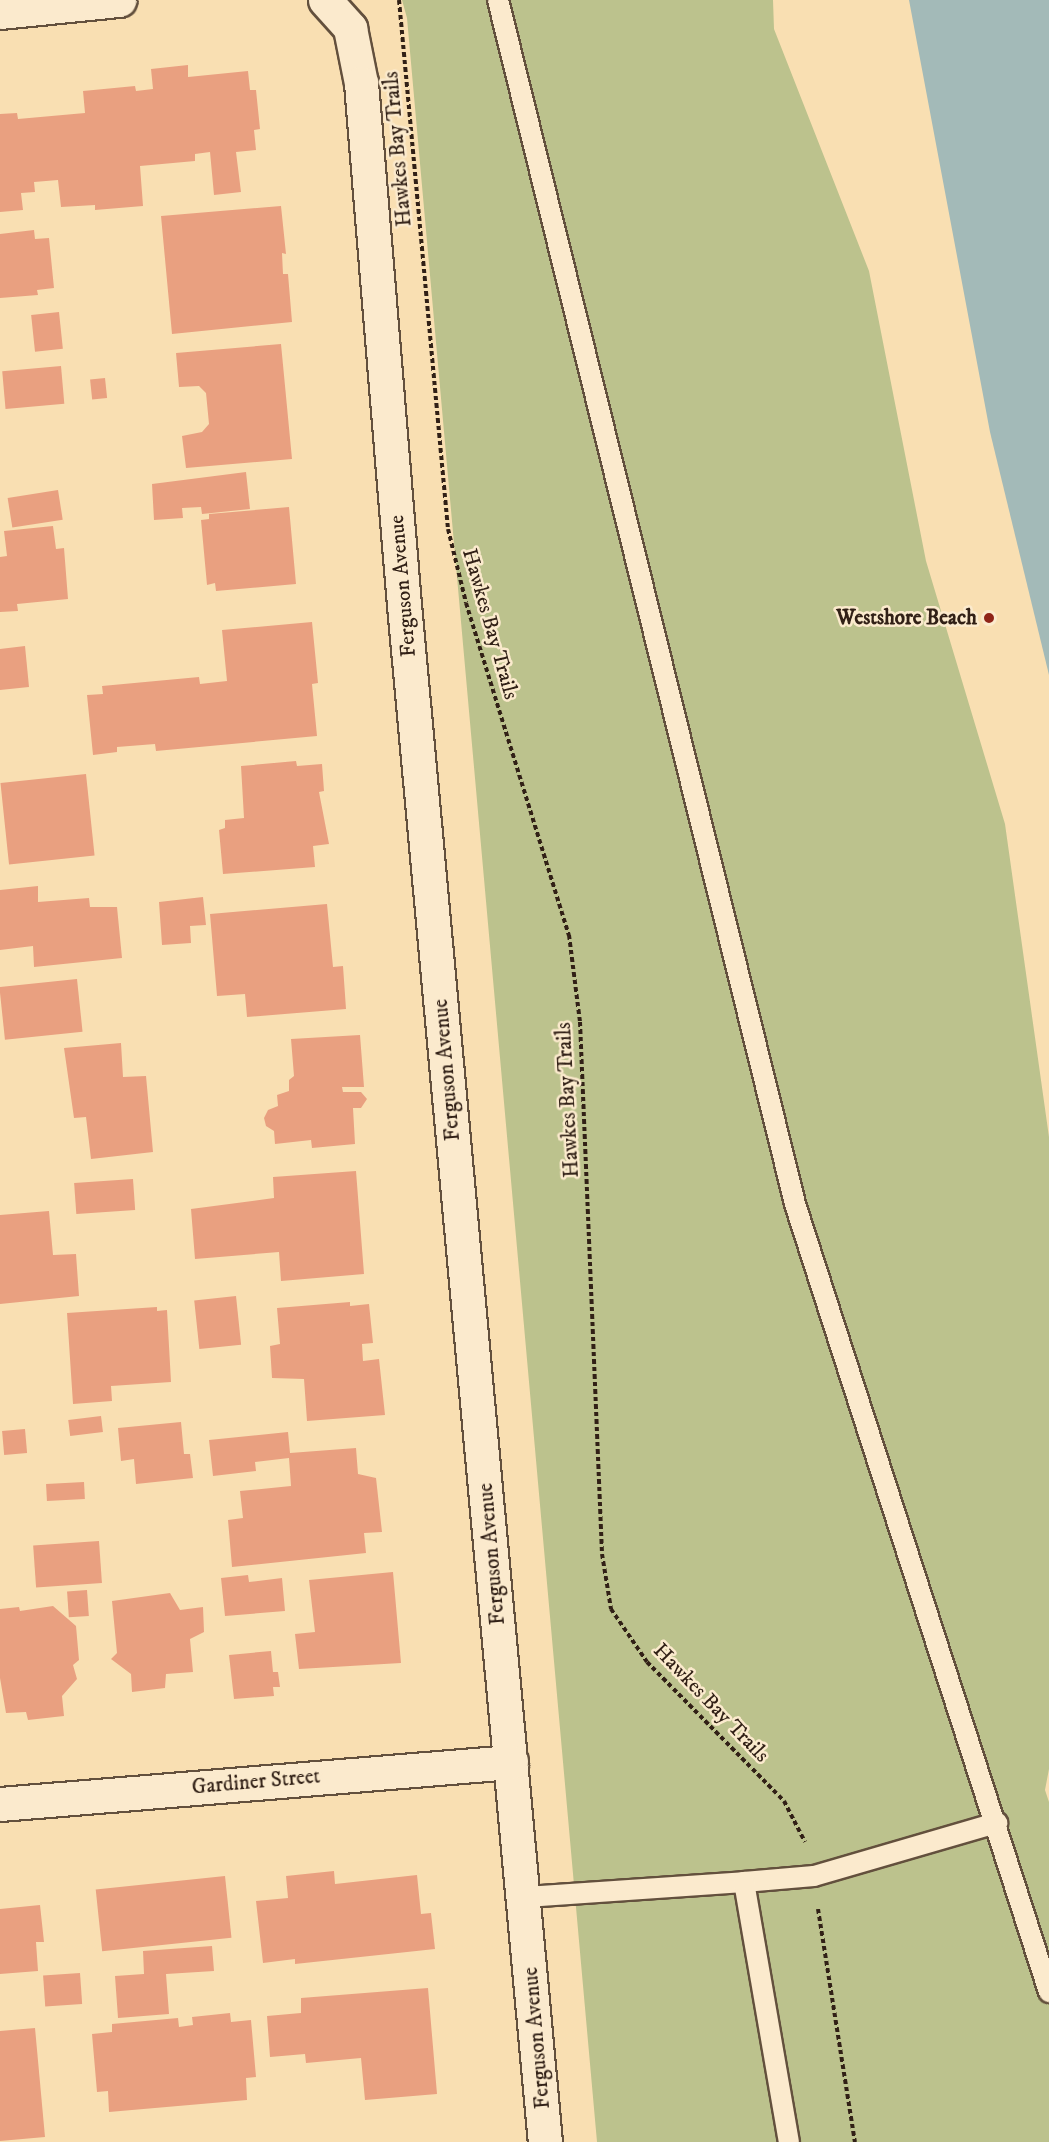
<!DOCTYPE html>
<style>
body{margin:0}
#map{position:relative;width:1049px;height:2142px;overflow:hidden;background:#f9dfb2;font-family:"IM FELL DW Pica",serif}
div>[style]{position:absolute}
.green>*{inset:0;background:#bcc28d}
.water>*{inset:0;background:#a3bab8}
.building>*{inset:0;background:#e9a080;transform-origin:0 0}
.path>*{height:4px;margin-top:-2px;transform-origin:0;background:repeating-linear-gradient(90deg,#312016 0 4.5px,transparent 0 7.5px)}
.roads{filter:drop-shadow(2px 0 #63503d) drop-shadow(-2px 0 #63503d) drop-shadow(0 2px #63503d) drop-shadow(0 -2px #63503d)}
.lane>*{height:20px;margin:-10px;padding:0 10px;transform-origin:10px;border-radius:10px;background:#fbeacd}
.street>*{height:33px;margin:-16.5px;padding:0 16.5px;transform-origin:16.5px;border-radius:16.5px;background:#fbeacd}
.dots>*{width:16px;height:16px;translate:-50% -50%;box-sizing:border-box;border:3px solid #fbeacd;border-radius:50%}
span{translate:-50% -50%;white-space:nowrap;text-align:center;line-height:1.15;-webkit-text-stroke:5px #fbeacd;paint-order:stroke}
.street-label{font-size:21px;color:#312016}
.poi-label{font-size:21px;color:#312016;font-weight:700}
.right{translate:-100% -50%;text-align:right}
</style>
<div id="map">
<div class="green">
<div style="clip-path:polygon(402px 0,773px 0,774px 29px,869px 271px,926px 561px,1005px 824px,1049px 1137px,1049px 1769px,1045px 1790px,1049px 1802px,1049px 2142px,597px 2142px,407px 18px)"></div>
</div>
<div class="water">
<div style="clip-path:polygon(909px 0,1049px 0,1049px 675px,990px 432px)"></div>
</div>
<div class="building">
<div style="clip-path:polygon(188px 65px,188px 77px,248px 71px,250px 90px,256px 90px,260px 129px,254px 130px,256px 150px,236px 152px,241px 192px,214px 195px,210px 152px,195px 154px,195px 161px,140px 166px,143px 206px,95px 210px,95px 205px,61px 207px,58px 180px,34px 182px,35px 192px,21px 193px,23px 210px,0 212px,0 114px,17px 113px,18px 119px,85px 113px,83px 91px,135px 86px,136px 91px,153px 89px,151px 69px)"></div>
<div style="clip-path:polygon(281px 206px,286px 254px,282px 253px,283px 274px,288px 274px,292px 322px,172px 334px,161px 216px)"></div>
<div style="clip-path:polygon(34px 230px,35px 239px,49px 238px,54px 288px,37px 290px,38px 295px,0 298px,0 234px)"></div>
<div style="left:59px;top:312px;width:37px;height:28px;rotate:84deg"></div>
<div style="clip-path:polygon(281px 344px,292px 459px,186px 468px,182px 436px,202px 432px,209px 424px,206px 393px,199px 386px,179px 387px,176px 353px)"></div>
<div style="left:61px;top:366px;width:38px;height:59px;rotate:85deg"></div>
<div style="left:105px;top:378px;width:20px;height:15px;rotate:84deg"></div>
<div style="clip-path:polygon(246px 472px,250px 509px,202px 514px,201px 507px,182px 508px,183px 518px,154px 520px,152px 484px)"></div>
<div style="left:58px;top:490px;width:30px;height:51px;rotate:81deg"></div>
<div style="clip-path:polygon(289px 507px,296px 584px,216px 591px,215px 583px,207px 585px,201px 520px,209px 519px,209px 514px)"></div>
<div style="clip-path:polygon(53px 526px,56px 549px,64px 548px,68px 599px,17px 604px,18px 611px,0 612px,0 557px,7px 556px,4px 531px)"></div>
<div style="clip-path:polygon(312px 622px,318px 683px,312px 684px,317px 736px,156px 751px,155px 744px,117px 747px,117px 752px,93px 755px,87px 695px,103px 694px,102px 686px,199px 677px,200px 684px,227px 681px,222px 630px)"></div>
<div style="clip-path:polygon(25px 646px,29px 687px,0 690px,0 649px)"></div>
<div style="clip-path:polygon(296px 761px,297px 766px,322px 764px,324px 791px,319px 792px,329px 844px,313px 846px,315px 867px,223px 874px,219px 830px,225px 828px,225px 820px,244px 818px,241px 766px)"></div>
<div style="left:86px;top:774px;width:82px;height:86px;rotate:84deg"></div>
<div style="clip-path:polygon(38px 886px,38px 902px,89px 898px,90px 907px,117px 907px,122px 958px,34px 967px,33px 946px,0 950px,0 890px)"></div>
<div style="clip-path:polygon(203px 897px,206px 925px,190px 926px,191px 943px,162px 945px,159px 902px)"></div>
<div style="clip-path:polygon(327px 904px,333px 967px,343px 966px,346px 1009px,247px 1017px,245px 994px,217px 996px,210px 914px)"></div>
<div style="left:77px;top:979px;width:53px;height:78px;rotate:84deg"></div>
<div style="clip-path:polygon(360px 1035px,364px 1087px,342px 1087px,343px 1092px,361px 1092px,367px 1099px,361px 1108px,353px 1108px,355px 1144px,312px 1148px,311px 1140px,275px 1144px,274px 1131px,266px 1126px,264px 1118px,268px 1110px,278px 1106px,277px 1095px,289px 1091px,289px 1080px,294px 1076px,291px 1039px)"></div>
<div style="clip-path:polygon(121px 1043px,123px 1077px,146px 1076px,153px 1152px,91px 1159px,86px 1117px,74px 1118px,64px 1048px)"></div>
<div style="clip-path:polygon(356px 1171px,364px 1274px,281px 1281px,279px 1252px,195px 1259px,191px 1209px,274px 1198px,273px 1177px)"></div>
<div style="left:133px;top:1179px;width:31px;height:59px;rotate:86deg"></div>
<div style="clip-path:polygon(49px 1211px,53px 1255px,76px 1254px,79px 1296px,0 1304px,0 1215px)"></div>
<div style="left:236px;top:1296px;width:49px;height:42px;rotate:84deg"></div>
<div style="clip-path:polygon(350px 1302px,350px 1306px,369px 1304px,373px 1343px,362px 1344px,363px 1361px,379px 1359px,385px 1415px,307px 1421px,304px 1379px,272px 1378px,270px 1346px,280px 1344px,277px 1308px)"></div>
<div style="clip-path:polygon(157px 1307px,157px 1311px,167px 1310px,171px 1382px,111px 1386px,112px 1401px,73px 1404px,67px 1313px)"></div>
<div style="left:101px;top:1416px;width:16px;height:33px;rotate:83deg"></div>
<div style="clip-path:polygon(181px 1422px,184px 1454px,190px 1454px,193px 1478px,136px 1484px,134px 1459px,121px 1461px,118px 1428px)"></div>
<div style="left:25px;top:1429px;width:24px;height:23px;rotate:85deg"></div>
<div style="clip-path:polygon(288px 1432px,290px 1453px,356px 1448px,358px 1474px,376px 1478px,382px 1532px,364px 1533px,366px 1553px,232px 1567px,228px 1520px,243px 1518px,240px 1491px,291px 1486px,289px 1458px,255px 1462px,256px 1471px,213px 1476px,209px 1440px)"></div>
<div style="left:84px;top:1482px;width:17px;height:38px;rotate:87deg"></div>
<div style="left:99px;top:1541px;width:42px;height:66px;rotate:86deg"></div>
<div style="clip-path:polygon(393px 1572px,401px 1663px,299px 1669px,295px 1634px,315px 1632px,309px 1580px)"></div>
<div style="clip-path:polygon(248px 1575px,249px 1582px,282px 1578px,285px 1611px,225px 1616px,221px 1578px)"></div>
<div style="left:87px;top:1590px;width:26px;height:20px;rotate:86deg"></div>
<div style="clip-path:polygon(170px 1593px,180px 1610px,203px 1607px,204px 1632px,190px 1639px,193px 1672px,166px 1674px,165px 1688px,132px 1692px,131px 1674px,111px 1659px,117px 1653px,112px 1601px)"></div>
<div style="clip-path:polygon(53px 1606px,76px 1626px,79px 1660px,73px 1665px,77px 1679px,62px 1696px,64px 1716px,28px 1720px,26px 1712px,6px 1713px,0 1678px,0 1609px,19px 1607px,20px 1611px)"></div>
<div style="clip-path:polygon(271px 1651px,273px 1672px,278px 1672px,280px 1687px,273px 1687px,274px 1696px,234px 1699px,229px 1655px)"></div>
<div style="clip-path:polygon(334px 1871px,335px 1884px,417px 1875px,421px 1914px,431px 1913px,435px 1949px,295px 1964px,295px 1959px,263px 1963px,256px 1901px,288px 1898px,286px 1876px)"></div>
<div style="left:225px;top:1876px;width:62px;height:130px;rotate:84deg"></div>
<div style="clip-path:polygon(40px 1905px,44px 1942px,36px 1942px,38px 1971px,0 1974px,0 1909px)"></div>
<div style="clip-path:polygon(212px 1946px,214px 1971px,166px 1974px,169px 2014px,118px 2018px,115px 1976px,144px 1974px,143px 1951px)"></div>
<div style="left:80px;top:1973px;width:31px;height:37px;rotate:86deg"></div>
<div style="clip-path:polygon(428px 1988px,437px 2094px,365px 2100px,361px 2058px,306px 2063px,305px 2054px,270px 2057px,267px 2016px,301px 2013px,301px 1998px)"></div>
<div style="clip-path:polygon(230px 2013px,231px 2022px,251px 2020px,256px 2077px,246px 2078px,247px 2100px,109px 2112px,108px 2091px,97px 2092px,92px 2034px,112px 2032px,112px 2024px,178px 2018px,179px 2027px,193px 2025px,192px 2017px)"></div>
<div style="clip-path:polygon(35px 2028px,45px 2137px,0 2141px,0 2031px)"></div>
</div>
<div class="path">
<div style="left:399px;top:0;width:531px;rotate:84.71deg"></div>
<div style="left:448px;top:529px;width:76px;rotate:76.3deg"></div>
<div style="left:466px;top:603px;width:348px;rotate:72.8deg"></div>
<div style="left:569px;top:935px;width:88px;rotate:82.8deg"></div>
<div style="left:580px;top:1022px;width:532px;rotate:87.63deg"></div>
<div style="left:602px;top:1554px;width:56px;rotate:80.7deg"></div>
<div style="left:611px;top:1609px;width:64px;rotate:55.8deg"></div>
<div style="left:647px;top:1662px;width:195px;rotate:45.4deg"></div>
<div style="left:784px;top:1801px;width:46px;rotate:62.9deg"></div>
<div style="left:818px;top:1909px;width:236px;rotate:81deg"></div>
</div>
<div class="roads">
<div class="lane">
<div style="left:498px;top:0;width:1240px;rotate:76.14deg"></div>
<div style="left:795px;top:1204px;width:828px;rotate:72.13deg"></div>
<div style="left:744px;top:1882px;width:70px;rotate:-4.9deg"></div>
<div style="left:814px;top:1876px;width:191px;rotate:-16.2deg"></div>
<div style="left:525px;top:1897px;width:220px;rotate:-3.9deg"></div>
<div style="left:744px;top:1882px;width:264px;rotate:80.2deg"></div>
</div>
<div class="street">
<div style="left:325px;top:0;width:38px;rotate:48deg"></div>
<div style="left:350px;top:28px;width:56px;rotate:78.7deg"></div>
<div style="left:361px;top:83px;width:524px;rotate:85.29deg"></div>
<div style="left:404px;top:605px;width:1543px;rotate:84.76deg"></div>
<div style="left:0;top:12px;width:120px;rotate:-5.8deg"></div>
<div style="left:0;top:1804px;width:513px;rotate:-4.7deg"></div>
</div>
</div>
<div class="dots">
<div style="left:989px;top:618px;background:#8f2418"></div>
</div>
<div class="street-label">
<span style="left:398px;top:149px;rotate:-95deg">Hawkes Bay Trails</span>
<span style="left:403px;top:586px;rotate:-95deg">Ferguson Avenue</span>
<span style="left:490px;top:624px;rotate:74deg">Hawkes Bay Trails</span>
<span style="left:447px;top:1070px;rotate:-95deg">Ferguson Avenue</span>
<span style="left:568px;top:1100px;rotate:-93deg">Hawkes Bay Trails</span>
<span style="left:492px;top:1554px;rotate:-95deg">Ferguson Avenue</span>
<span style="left:711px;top:1703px;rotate:46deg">Hawkes Bay Trails</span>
<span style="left:256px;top:1782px;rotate:-5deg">Gardiner Street</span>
<span style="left:537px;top:2038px;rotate:-95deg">Ferguson Avenue</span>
</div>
<div class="poi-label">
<span class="right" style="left:977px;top:618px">Westshore Beach</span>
</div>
</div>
